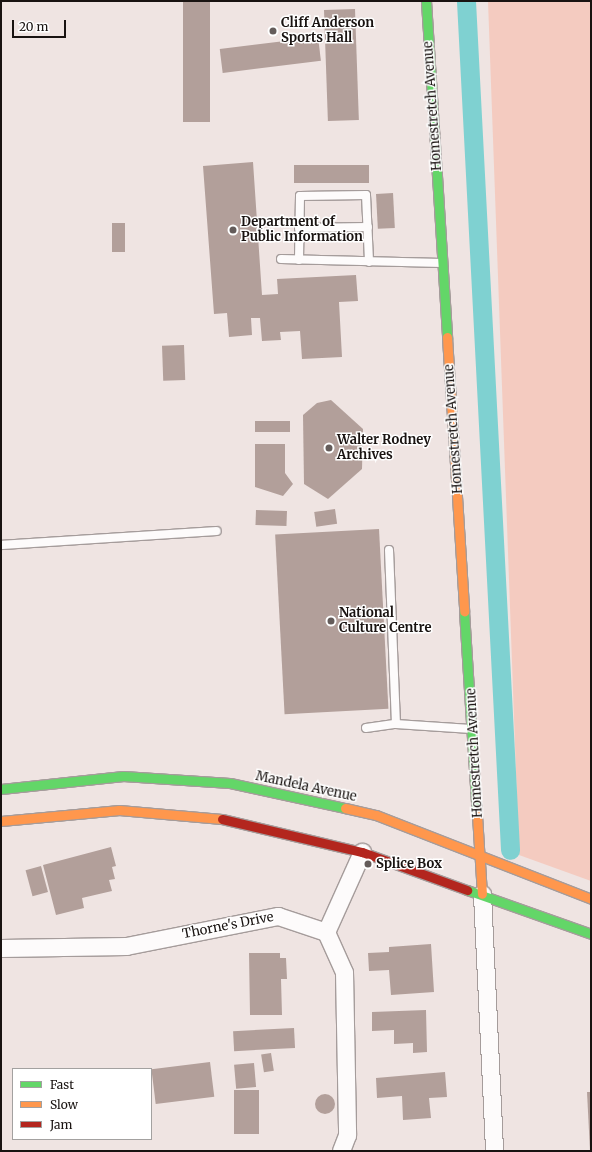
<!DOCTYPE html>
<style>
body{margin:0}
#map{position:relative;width:592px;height:1152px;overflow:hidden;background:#efe4e2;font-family:Merriweather,serif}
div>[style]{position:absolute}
.green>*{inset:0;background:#f4cbc0}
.canal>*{height:19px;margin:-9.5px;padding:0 9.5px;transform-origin:9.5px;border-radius:9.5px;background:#7fd1d1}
.building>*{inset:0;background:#b29f9a;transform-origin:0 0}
.round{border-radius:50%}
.roads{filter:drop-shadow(1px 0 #a59c9b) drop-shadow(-1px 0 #a59c9b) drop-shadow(0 1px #a59c9b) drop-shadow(0 -1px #a59c9b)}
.lane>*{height:8px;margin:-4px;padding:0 4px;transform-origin:4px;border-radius:4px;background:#fdfbfb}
.street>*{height:17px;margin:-8.5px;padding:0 8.5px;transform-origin:8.5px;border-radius:8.5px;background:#fdfbfb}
.fast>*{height:9px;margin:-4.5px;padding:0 4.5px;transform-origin:4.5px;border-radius:4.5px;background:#63d668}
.slow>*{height:9px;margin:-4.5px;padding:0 4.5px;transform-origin:4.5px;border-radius:4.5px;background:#ff974d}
.jam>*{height:9px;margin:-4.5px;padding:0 4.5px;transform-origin:4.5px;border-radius:4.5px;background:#b3261e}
.dots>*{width:11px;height:11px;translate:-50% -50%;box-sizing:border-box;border:2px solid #fff;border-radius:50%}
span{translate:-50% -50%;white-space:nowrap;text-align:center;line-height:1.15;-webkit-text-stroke:3px #fff;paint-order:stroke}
.poi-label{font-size:13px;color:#191311;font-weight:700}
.left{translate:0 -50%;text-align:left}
.street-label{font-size:13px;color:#191311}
.frame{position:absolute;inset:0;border:2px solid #191311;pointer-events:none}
.legend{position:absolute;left:12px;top:1068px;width:140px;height:72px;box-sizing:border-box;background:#fff;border:1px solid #a3a1a0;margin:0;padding:5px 7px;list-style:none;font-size:12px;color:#191311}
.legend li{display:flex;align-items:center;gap:8px;height:20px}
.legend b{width:20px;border:1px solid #a3a1a0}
.scale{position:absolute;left:12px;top:20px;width:54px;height:18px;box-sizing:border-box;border:2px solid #191311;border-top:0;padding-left:5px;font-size:12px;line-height:14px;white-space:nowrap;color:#191311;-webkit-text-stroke:3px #fff;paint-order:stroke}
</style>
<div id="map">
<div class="green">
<div style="clip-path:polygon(488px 1px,591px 1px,591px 881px,519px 855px)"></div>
</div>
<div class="canal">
<div style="left:466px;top:1px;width:850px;rotate:87.03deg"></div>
</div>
<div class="building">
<div style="left:183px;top:1px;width:27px;height:121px"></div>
<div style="left:355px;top:9px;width:111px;height:31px;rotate:88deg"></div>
<div style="left:318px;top:37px;width:24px;height:99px;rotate:83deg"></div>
<div style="clip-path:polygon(253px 162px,262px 295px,278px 294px,277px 279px,356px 275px,358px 301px,339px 302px,342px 357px,302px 359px,300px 331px,280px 332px,281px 340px,262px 341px,260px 318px,251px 318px,252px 335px,229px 337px,227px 313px,214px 314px,203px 166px)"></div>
<div style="left:369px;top:165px;width:18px;height:75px;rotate:90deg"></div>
<div style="left:393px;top:193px;width:35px;height:17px;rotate:87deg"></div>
<div style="left:112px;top:223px;width:13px;height:29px"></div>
<div style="left:184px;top:345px;width:35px;height:22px;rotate:88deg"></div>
<div style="clip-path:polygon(331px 400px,363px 429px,362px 469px,328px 499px,304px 484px,303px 415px,317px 403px)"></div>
<div style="left:255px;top:421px;width:35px;height:11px"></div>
<div style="clip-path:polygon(255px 444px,285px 444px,285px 473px,293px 484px,283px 496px,255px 487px)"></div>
<div style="left:335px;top:509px;width:15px;height:21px;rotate:82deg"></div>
<div style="left:256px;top:510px;width:31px;height:15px;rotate:2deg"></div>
<div style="left:379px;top:529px;width:180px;height:104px;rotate:87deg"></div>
<div style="clip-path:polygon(111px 847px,116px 866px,112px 867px,115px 879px,109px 880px,112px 891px,82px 898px,84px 908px,56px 915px,43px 865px)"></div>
<div style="left:41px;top:866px;width:27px;height:16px;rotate:75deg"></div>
<div style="clip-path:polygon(431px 944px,434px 992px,391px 995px,389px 970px,369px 971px,368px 953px,389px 952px,389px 947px)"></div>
<div style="clip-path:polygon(249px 953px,280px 953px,280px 958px,286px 958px,287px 979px,281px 979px,282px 1015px,250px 1015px)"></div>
<div style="clip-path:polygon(426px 1010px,427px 1052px,413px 1053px,413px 1043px,394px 1044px,394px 1030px,372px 1031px,372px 1012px)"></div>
<div style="left:294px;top:1028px;width:20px;height:61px;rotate:87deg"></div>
<div style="left:271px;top:1053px;width:18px;height:10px;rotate:81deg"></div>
<div style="left:210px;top:1062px;width:35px;height:59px;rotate:83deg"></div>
<div style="left:254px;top:1063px;width:24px;height:20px;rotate:85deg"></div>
<div style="clip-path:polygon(445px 1072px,447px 1097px,429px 1098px,431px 1118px,403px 1120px,402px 1096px,377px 1098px,376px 1078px)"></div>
<div style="left:234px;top:1090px;width:25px;height:44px"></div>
<div style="clip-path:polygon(587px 1092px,591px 1092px,591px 1151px,590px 1151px)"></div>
<div class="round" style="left:315px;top:1094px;width:20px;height:20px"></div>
</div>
<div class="roads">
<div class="lane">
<div style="left:299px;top:228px;width:69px;rotate:-0.8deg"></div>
<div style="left:281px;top:259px;width:161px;rotate:1.4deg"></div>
<div style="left:299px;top:260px;width:64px;rotate:-89.1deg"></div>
<div style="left:300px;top:196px;width:66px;rotate:-0.9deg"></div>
<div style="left:366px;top:195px;width:67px;rotate:87.4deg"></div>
<div style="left:1px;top:545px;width:216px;rotate:-3.7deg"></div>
<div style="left:389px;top:550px;width:174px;rotate:87.7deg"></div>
<div style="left:366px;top:728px;width:30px;rotate:-8deg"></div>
<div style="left:396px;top:724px;width:75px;rotate:3.8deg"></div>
</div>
<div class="street">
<div style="left:482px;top:894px;width:257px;rotate:87.3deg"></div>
<div style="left:326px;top:932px;width:88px;rotate:-65.8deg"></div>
<div style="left:1px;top:948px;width:125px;rotate:-0.9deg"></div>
<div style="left:126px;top:946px;width:155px;rotate:-11.2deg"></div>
<div style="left:278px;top:916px;width:51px;rotate:18.4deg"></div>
<div style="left:326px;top:932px;width:44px;rotate:65.8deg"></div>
<div style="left:344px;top:972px;width:163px;rotate:88.9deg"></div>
<div style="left:347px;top:1135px;width:17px;rotate:111deg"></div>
</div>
<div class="fast">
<div style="left:426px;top:1px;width:337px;rotate:86.4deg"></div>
<div style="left:464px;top:611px;width:204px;rotate:86.4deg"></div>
<div style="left:1px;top:789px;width:123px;rotate:-6.1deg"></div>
<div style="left:123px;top:776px;width:107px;rotate:3.7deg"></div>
<div style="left:230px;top:783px;width:118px;rotate:12.3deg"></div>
<div style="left:467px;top:890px;width:132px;rotate:19.5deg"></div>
</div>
<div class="slow">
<div style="left:447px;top:337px;width:275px;rotate:86.4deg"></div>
<div style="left:345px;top:808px;width:32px;rotate:13deg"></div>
<div style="left:376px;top:815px;width:231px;rotate:21.3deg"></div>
<div style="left:477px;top:815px;width:79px;rotate:86.4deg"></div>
<div style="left:1px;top:821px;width:119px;rotate:-5.3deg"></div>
<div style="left:119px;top:810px;width:103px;rotate:5deg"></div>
</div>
<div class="jam">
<div style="left:222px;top:819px;width:144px;rotate:13.3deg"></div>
<div style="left:362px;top:852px;width:112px;rotate:19.9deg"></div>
</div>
</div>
<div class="dots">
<div style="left:273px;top:31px;background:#645c5a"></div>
<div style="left:233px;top:230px;background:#645c5a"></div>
<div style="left:329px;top:448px;background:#645c5a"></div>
<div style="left:331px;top:621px;background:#645c5a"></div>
<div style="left:368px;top:864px;background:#645c5a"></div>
</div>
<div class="poi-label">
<span class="left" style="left:281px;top:31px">Cliff Anderson<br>Sports Hall</span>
<span class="left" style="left:241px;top:230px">Department of<br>Public Information</span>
<span class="left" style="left:337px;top:448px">Walter Rodney<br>Archives</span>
<span class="left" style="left:339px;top:621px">National<br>Culture Centre</span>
<span class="left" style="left:376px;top:864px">Splice Box</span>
</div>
<div class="street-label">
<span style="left:433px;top:106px;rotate:-94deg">Homestretch Avenue</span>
<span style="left:454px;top:429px;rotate:-94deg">Homestretch Avenue</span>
<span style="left:475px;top:753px;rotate:-93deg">Homestretch Avenue</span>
<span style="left:306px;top:787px;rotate:12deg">Mandela Avenue</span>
<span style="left:228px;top:926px;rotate:-11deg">Thorne's Drive</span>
</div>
<div class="frame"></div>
<ul class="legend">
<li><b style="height:5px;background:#63d668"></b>Fast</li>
<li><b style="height:5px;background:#ff974d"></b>Slow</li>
<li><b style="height:5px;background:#b3261e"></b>Jam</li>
</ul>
<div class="scale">20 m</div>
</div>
